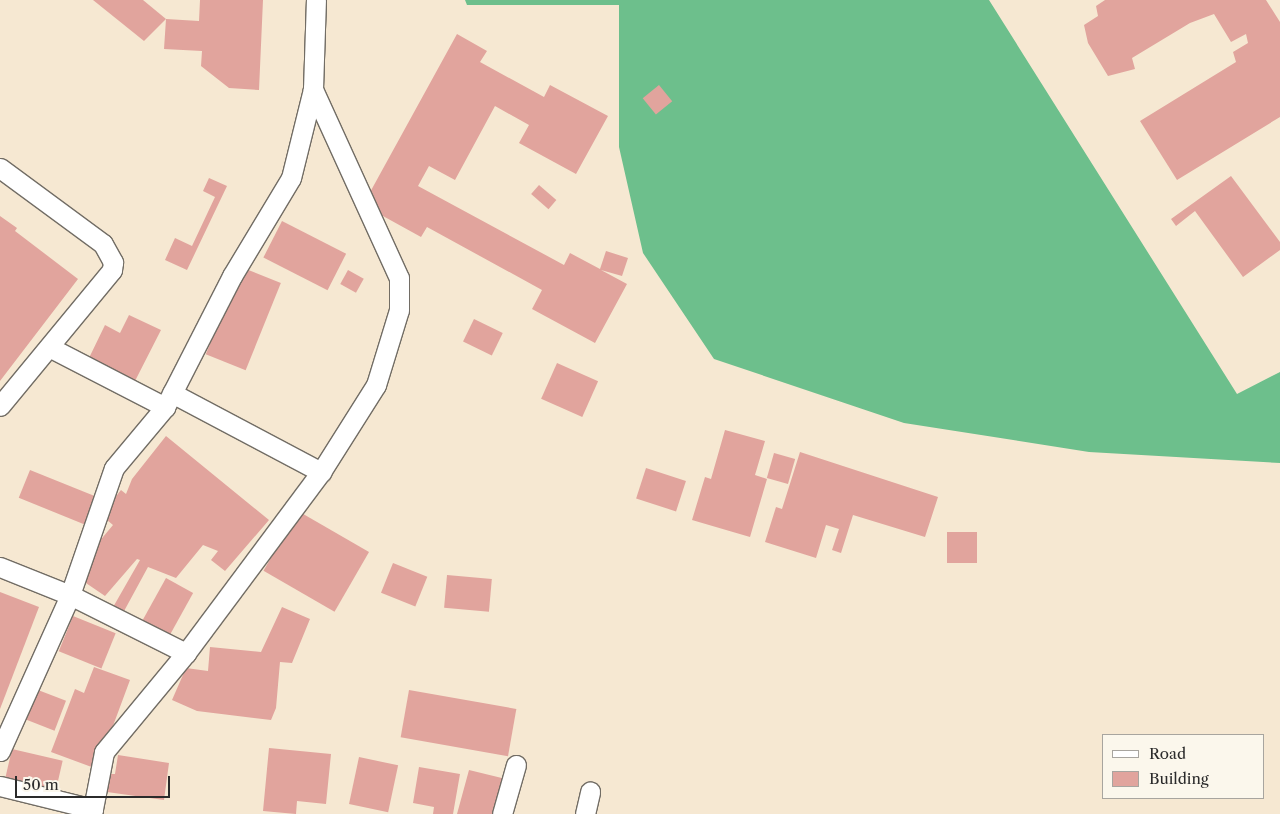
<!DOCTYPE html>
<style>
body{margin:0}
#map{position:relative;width:1280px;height:814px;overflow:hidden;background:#f6e8d2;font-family:"Libre Caslon Text",serif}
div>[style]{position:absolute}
.forest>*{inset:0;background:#6dbf8c}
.building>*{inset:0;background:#e1a49d;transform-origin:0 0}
.roads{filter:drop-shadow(1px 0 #726d65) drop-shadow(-1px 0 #726d65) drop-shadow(0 1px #726d65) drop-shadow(0 -1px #726d65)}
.street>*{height:19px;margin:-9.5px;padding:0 9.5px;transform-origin:9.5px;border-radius:9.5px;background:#fff}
span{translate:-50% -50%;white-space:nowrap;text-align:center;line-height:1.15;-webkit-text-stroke:4px #fbf7ec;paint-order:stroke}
.legend{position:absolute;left:1102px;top:734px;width:162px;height:65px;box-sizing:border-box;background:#fbf7ec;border:1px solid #a8a59f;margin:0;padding:6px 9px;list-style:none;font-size:15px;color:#2b2b2b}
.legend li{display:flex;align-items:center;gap:10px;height:25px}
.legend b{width:25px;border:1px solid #a8a59f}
.scale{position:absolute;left:15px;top:776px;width:155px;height:22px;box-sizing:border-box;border:2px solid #2b2b2b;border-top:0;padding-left:6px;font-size:15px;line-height:18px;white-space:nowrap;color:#2b2b2b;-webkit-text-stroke:4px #fbf7ec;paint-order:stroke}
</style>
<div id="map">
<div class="forest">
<div style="clip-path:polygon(465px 0,989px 0,1237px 394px,1280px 372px,1280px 463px,1089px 452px,904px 423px,714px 359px,643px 253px,619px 147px,619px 5px,467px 5px)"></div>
</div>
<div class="building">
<div style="clip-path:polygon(93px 0,143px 0,166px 19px,144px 41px)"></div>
<div style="clip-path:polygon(200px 0,263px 0,259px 90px,229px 88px,201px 66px,202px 51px,164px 49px,166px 19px,199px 21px)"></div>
<div style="clip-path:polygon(1105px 0,1266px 0,1280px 22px,1280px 117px,1177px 180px,1140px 121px,1236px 62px,1233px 52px,1248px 43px,1246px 34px,1231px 42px,1214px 14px,1190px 23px,1132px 58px,1135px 69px,1108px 76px,1088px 43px,1084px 25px,1098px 16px,1096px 6px)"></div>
<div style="clip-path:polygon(457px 34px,487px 51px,480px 62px,544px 97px,550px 85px,608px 116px,576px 174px,519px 143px,529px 125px,495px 106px,455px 180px,429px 166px,418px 186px,564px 265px,570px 253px,600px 269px,606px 251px,628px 258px,622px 276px,601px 270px,627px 284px,595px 343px,532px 309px,542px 290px,427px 227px,421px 237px,363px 205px)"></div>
<div style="left:659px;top:85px;width:21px;height:21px;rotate:51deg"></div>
<div style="clip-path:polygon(1231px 176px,1280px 242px,1280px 250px,1243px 277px,1195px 211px,1176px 226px,1171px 219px)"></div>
<div style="clip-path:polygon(209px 178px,227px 186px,187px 270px,165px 260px,175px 238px,192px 246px,215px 197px,203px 191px)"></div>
<div style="left:539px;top:185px;width:23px;height:12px;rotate:41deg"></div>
<div style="clip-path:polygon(0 216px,17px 228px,15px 231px,78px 279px,0 381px)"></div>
<div style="left:282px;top:221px;width:72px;height:41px;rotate:27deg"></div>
<div style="left:241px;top:267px;width:43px;height:94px;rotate:22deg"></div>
<div style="left:348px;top:270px;width:18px;height:16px;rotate:29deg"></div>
<div style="clip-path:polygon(129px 315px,161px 330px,135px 381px,89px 358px,105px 325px,120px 333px)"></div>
<div style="left:474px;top:319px;width:32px;height:25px;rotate:26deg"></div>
<div style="left:557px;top:363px;width:45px;height:39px;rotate:24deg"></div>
<div style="clip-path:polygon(725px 430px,765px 441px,755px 475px,767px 479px,750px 537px,692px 520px,705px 477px,711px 479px)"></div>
<div style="clip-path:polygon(166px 436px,269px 520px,225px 571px,211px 560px,218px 551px,203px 545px,176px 578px,148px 567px,123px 613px,112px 609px,140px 560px,137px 559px,105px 596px,83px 581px,98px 543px,113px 525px,101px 515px,121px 490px,126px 494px,132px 479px)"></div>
<div style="clip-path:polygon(800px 452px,938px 497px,925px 537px,853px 515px,841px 553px,832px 550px,839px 529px,826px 525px,816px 558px,765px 542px,776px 507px,782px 509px)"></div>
<div style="left:774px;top:453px;width:22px;height:26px;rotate:16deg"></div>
<div style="left:646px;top:468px;width:42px;height:32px;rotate:18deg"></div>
<div style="left:30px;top:470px;width:75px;height:30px;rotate:22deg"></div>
<div style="left:298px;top:511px;width:82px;height:69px;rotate:30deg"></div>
<div style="left:977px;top:532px;width:31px;height:30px;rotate:90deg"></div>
<div style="left:393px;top:563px;width:37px;height:32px;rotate:22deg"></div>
<div style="left:447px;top:575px;width:45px;height:33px;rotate:5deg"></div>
<div style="left:166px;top:578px;width:31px;height:54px;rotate:29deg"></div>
<div style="clip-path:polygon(0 592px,39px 607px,0 709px)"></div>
<div style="clip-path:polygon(282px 607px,310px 619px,292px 663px,280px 662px,276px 708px,271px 720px,197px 711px,172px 700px,186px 668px,208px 671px,210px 647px,261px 652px)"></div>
<div style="left:73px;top:616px;width:46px;height:38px;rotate:22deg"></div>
<div style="clip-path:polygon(94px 667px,130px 680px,97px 769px,51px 752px,75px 689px,84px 693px)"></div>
<div style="left:38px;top:690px;width:30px;height:32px;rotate:21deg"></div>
<div style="left:409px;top:690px;width:109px;height:48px;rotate:10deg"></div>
<div style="clip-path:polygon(269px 748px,331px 754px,326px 804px,297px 801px,296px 814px,263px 811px)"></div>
<div style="left:12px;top:749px;width:52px;height:31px;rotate:13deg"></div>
<div style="clip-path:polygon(118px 755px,169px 763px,164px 800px,107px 792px,110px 774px,115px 774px)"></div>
<div style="left:359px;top:757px;width:40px;height:48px;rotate:12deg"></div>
<div style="clip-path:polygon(419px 767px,460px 774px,453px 814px,433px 814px,434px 807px,413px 803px)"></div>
<div style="clip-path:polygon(469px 770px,510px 780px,501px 814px,457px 814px)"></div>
</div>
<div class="roads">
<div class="street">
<div style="left:0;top:168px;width:128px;rotate:36.4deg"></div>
<div style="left:103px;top:244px;width:21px;rotate:61deg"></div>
<div style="left:113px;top:262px;width:8px;rotate:97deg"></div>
<div style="left:112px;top:270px;width:176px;rotate:129.5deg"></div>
<div style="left:49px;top:347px;width:131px;rotate:27.3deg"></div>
<div style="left:172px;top:393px;width:169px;rotate:27.9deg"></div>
<div style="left:0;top:567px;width:75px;rotate:21.8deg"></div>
<div style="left:70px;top:595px;width:130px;rotate:26.6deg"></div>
<div style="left:0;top:751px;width:171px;rotate:-65.8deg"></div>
<div style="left:70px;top:595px;width:134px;rotate:-70.9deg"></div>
<div style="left:114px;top:468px;width:80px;rotate:-50.1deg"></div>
<div style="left:165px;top:407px;width:147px;rotate:-62.9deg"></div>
<div style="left:232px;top:276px;width:114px;rotate:-59deg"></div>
<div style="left:291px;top:178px;width:92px;rotate:-76.1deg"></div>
<div style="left:313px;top:89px;width:89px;rotate:-88.1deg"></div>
<div style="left:0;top:786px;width:96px;rotate:13.9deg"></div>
<div style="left:92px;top:814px;width:63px;rotate:-79deg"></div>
<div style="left:104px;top:752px;width:129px;rotate:-50.4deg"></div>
<div style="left:186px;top:653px;width:226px;rotate:-53.3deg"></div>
<div style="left:321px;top:472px;width:103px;rotate:-57.7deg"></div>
<div style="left:376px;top:385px;width:78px;rotate:-73deg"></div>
<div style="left:399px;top:310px;width:32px;rotate:-90deg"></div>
<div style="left:399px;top:278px;width:208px;rotate:-114.5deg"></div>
<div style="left:502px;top:814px;width:51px;rotate:-74.1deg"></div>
<div style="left:585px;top:814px;width:23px;rotate:-77deg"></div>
</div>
</div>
<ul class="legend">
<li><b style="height:6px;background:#fff"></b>Road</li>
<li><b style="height:14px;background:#e1a49d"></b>Building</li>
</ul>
<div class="scale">50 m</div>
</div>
